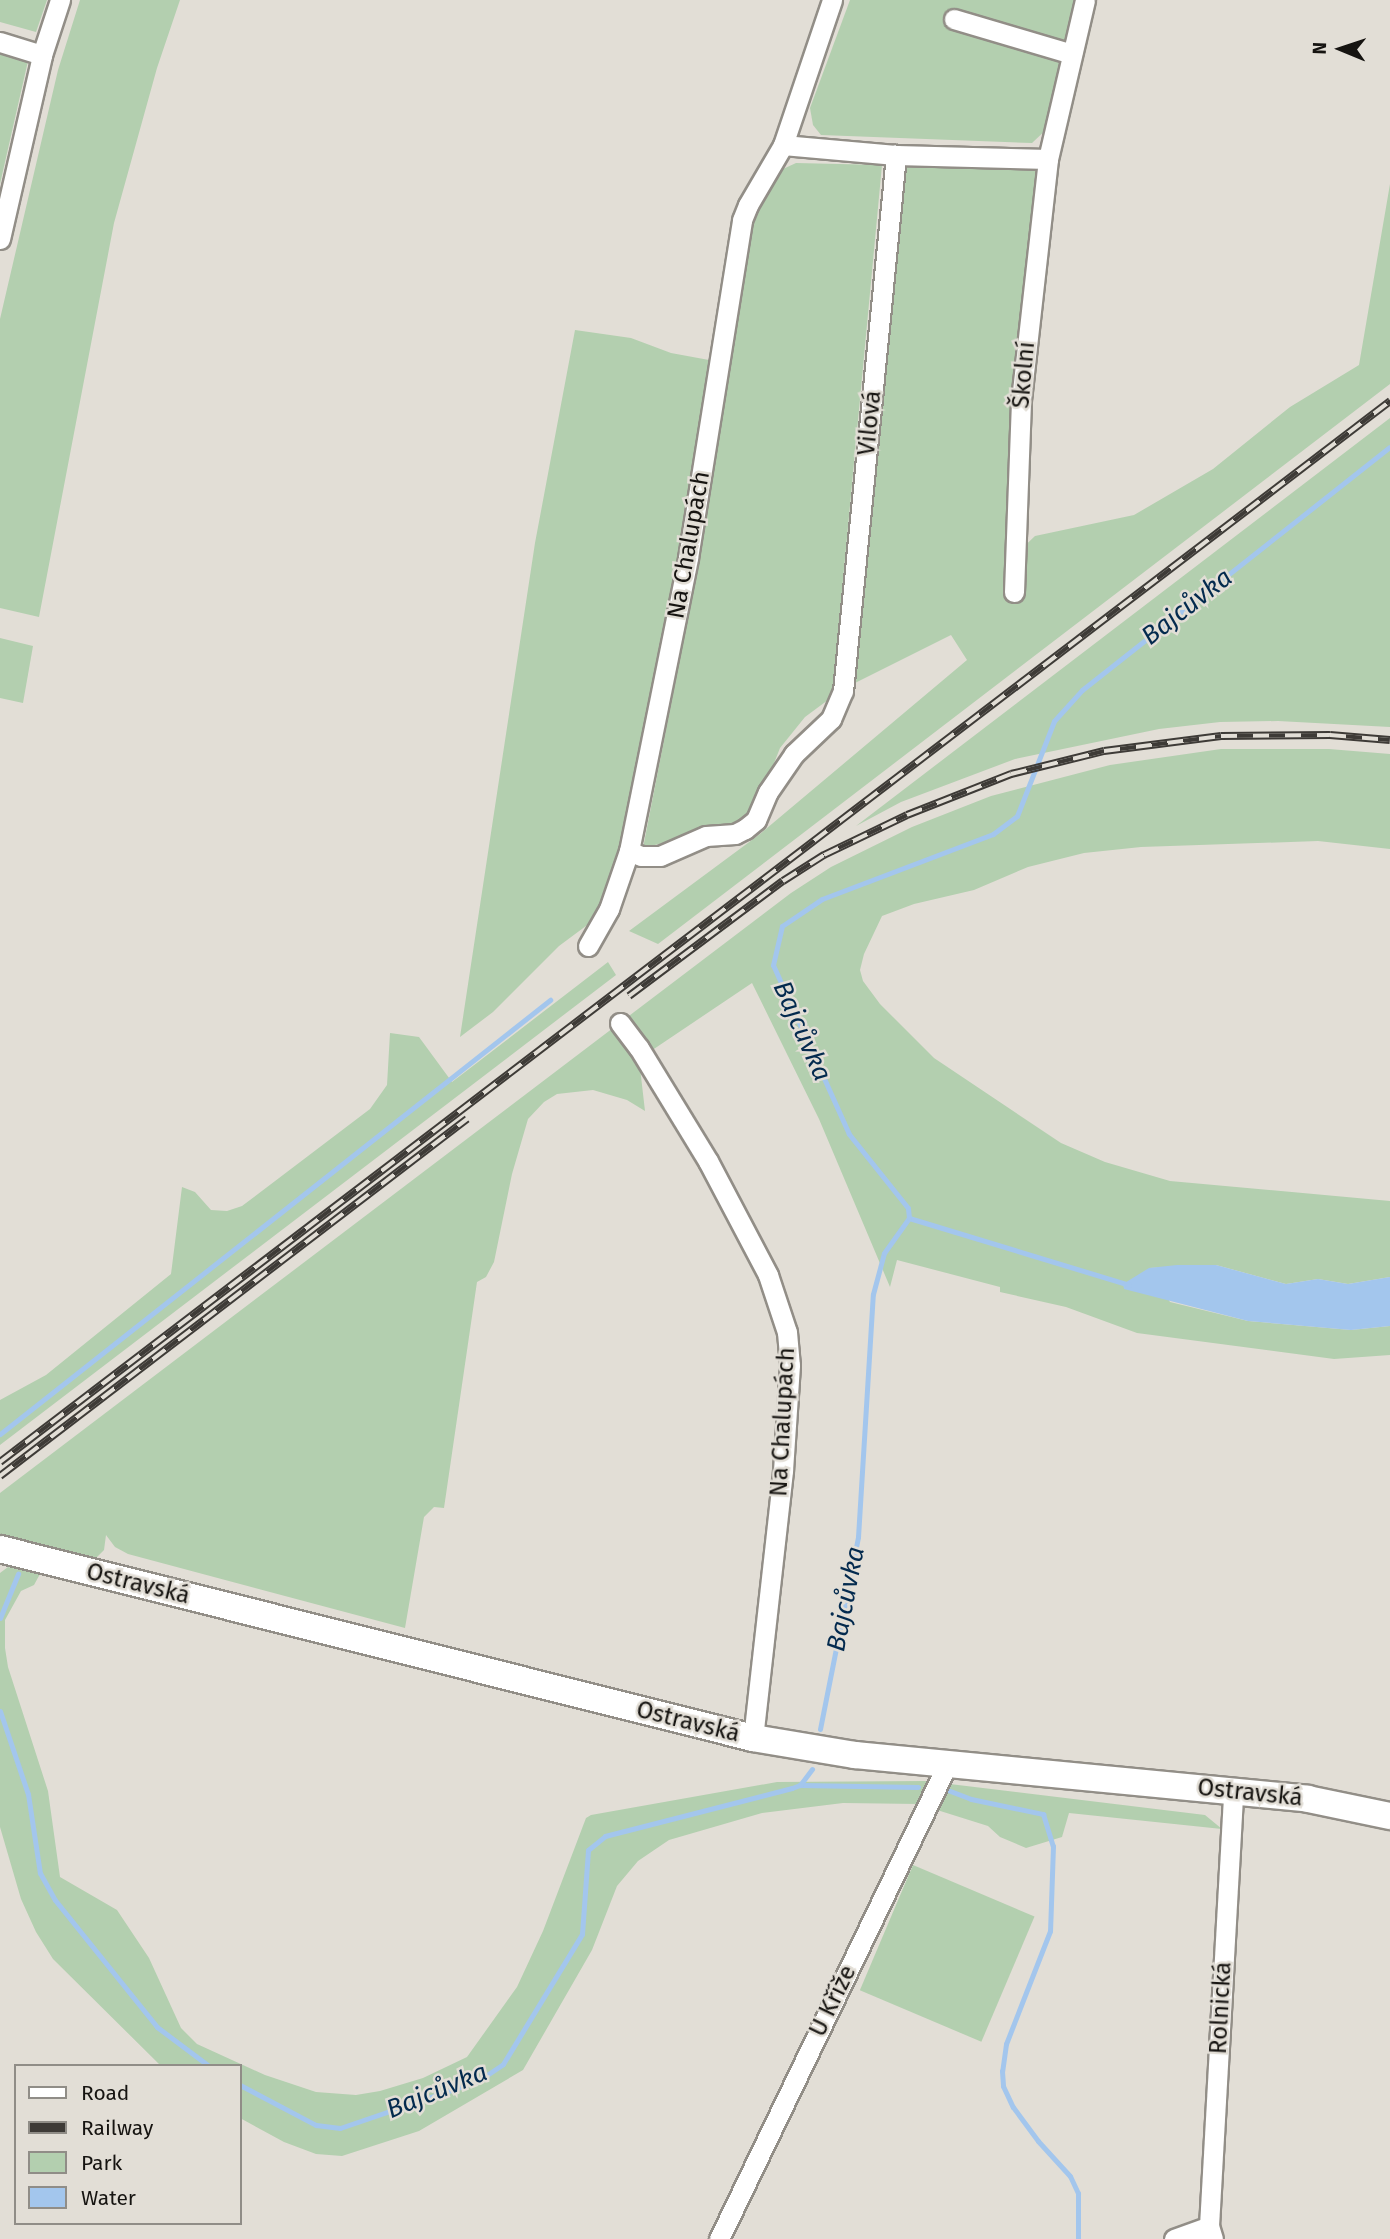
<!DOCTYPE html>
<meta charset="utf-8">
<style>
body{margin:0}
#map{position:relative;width:1390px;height:2239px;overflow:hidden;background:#e2ded6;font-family:"Fira Sans",sans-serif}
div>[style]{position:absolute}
.green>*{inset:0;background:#b3cfaf;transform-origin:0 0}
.water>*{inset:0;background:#a3c6ed}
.stream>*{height:5px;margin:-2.5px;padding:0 2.5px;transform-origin:2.5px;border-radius:2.5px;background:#a3c6ed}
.roads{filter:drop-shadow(2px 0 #928e87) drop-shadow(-2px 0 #928e87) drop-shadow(0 2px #928e87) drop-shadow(0 -2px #928e87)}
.minor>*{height:19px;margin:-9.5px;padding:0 9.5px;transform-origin:9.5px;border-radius:9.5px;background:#fff}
.secondary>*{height:26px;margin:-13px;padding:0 13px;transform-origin:13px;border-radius:13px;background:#fff}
.rail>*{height:8px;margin-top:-4px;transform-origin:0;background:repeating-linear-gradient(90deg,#e2ded6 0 16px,#3e3b37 0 32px);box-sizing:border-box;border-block:2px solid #3e3b37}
span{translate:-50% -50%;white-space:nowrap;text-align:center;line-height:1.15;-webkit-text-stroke:5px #e2ded6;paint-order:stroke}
.street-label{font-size:24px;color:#161411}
.water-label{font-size:26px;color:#032a4e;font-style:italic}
.legend{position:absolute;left:14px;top:2064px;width:228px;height:161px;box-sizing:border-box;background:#e2ded6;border:2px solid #908d87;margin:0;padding:9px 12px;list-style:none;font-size:21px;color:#161411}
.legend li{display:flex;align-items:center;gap:14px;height:35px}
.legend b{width:35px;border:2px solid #908d87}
.north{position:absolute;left:1306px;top:14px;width:70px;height:70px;-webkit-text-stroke:5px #e2ded6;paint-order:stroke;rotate:272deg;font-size:19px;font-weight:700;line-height:28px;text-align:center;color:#161411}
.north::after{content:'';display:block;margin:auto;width:24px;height:32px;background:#161411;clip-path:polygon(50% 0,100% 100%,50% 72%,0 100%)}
</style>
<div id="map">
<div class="green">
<div style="clip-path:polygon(0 0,47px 0,36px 32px,0 22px)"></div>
<div style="clip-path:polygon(80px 0,180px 0,157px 68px,114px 223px,39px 617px,0 608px,0 319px,58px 70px)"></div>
<div style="clip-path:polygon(850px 0,1077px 0,1049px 127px,1032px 143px,821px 135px,813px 125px,810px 108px)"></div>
<div style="clip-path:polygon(0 53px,28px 61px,0 184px)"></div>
<div style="clip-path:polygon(796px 163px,882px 165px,832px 697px,805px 717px,780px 748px,754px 814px,745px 822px,643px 848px,702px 545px,751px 226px,761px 202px,783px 169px)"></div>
<div style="clip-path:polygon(901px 166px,1040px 167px,1010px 560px,1035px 536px,1134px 515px,1213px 469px,1290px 407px,1359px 365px,1390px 184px,1390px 384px,658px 944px,629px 931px,760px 834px,967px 660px,951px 635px,853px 684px)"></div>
<div style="clip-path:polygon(575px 330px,631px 338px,671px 353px,709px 360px,684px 535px,625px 841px,594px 920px,559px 946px,493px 1012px,460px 1037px,535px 543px)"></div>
<div style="clip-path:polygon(1390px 418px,1390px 727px,1278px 721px,1220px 722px,1159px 729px,1015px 759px,901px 802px,856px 826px)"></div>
<div style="clip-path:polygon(0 638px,33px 646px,23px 703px,0 698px)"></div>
<div style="clip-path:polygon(1221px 749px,1329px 749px,1390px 754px,1390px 849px,1318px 841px,1141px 847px,1084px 853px,1028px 867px,974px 890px,914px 904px,882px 916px,864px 954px,860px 970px,863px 981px,880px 1004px,934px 1058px,1061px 1143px,1105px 1162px,1170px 1181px,1390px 1201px,1390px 1277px,1348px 1284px,1318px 1279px,1286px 1284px,1216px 1265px,1149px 1268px,1170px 1302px,1248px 1321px,1351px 1330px,1390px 1326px,1390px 1355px,1334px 1359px,1137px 1333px,1066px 1307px,1000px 1292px,1000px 1287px,897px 1260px,890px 1287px,819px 1119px,752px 983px,639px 1059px,645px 1111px,627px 1100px,593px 1090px,557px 1094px,544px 1102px,528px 1119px,512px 1174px,494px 1262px,486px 1277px,477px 1282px,444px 1508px,434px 1507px,424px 1517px,405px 1628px,128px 1554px,115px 1547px,106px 1535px,104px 1550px,95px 1559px,0 1536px,0 1493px,791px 893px,831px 867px,912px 827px,991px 796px,1110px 765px)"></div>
<div style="clip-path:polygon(608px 962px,616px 975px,0 1445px,0 1400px,46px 1375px,171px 1274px,182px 1187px,195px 1192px,211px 1210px,227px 1211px,242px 1206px,370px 1109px,387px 1085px,390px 1033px,419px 1037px,452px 1082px)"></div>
<div style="clip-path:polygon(8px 1567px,40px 1574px,34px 1585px,21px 1591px,5px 1620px,5px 1648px,8px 1667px,48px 1791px,60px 1877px,117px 1910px,149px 1958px,181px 2028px,197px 2044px,265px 2075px,316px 2092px,356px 2095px,380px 2091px,423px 2078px,467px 2057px,517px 1987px,543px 1931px,586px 1818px,591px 1815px,777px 1782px,925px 1781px,1205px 1815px,1222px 1829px,1069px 1813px,1062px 1837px,1026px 1848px,1000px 1837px,988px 1826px,918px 1804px,843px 1803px,762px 1813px,669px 1840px,638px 1861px,617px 1886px,592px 1950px,523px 2070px,419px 2131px,342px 2156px,316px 2154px,284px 2142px,240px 2118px,240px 2066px,161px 2066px,53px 1959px,36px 1932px,21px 1899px,0 1827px,0 1573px)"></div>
<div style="left:913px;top:1865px;width:132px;height:136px;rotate:23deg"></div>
</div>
<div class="water">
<div style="clip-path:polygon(1177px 1265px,1216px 1265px,1286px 1284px,1318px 1279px,1348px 1284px,1390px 1277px,1390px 1326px,1351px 1330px,1248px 1321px,1124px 1289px,1123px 1284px,1149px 1268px)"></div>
</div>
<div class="stream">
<div style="left:909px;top:1218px;width:230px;rotate:16.9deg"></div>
<div style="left:0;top:1434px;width:701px;rotate:-38.28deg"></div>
<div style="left:0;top:1618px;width:48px;rotate:-67.8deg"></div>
<div style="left:0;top:1711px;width:88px;rotate:71.4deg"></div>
<div style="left:28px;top:1794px;width:80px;rotate:81.4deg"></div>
<div style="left:40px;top:1873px;width:31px;rotate:61deg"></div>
<div style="left:55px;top:1900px;width:163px;rotate:51.2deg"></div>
<div style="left:157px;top:2027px;width:65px;rotate:36.9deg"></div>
<div style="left:820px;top:1729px;width:196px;rotate:-78.8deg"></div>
<div style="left:858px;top:1537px;width:243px;rotate:-86.5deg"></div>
<div style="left:873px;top:1294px;width:42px;rotate:-75deg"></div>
<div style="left:884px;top:1253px;width:43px;rotate:-54.5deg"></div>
<div style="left:909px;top:1218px;width:10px;rotate:-96deg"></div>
<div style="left:908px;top:1208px;width:95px;rotate:-128.6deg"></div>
<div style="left:849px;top:1134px;width:185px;rotate:-114.2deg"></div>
<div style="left:773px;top:965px;width:40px;rotate:-77deg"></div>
<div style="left:782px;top:926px;width:48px;rotate:-34deg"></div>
<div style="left:822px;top:899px;width:183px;rotate:-20.8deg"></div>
<div style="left:993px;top:834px;width:30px;rotate:-37deg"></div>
<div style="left:1017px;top:816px;width:102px;rotate:-68.7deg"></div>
<div style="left:1054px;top:721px;width:42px;rotate:-47.9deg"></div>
<div style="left:1082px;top:690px;width:392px;rotate:-38.3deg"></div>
<div style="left:800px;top:1785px;width:118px;rotate:1deg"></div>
<div style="left:945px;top:1789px;width:28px;rotate:21deg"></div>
<div style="left:971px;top:1799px;width:74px;rotate:11.8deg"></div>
<div style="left:1043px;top:1814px;width:34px;rotate:73deg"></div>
<div style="left:1053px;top:1846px;width:85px;rotate:92deg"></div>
<div style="left:1050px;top:1931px;width:121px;rotate:111.3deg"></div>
<div style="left:1006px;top:2044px;width:27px;rotate:98deg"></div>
<div style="left:1002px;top:2071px;width:15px;rotate:86deg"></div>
<div style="left:1003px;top:2086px;width:23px;rotate:65deg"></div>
<div style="left:1013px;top:2107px;width:42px;rotate:53.7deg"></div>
<div style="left:1038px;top:2141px;width:47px;rotate:47.6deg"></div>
<div style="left:1070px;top:2176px;width:19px;rotate:65deg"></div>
<div style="left:1078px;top:2193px;width:46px;rotate:90deg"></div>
<div style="left:240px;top:2085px;width:86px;rotate:27.8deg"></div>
<div style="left:316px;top:2125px;width:24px;rotate:7deg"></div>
<div style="left:340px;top:2128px;width:146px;rotate:-18.8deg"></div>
<div style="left:478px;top:2081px;width:30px;rotate:-34deg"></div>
<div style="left:503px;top:2064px;width:152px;rotate:-58.7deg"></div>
<div style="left:582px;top:1934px;width:84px;rotate:-85.9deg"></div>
<div style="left:588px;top:1850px;width:22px;rotate:-39deg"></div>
<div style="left:605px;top:1836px;width:193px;rotate:-14.4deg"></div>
<div style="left:792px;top:1788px;width:9px;rotate:-21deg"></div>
<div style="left:800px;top:1785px;width:20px;rotate:-53deg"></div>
</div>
<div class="roads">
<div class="minor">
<div style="left:954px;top:19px;width:123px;rotate:16.5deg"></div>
<div style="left:0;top:42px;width:44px;rotate:17.2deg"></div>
<div style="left:783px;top:145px;width:113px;rotate:5.1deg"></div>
<div style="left:896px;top:155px;width:152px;rotate:1.5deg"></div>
<div style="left:0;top:239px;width:189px;rotate:-77.1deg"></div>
<div style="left:42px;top:55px;width:58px;rotate:-71.9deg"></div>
<div style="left:1014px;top:592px;width:192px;rotate:-87.9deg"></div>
<div style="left:1021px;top:400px;width:243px;rotate:-83.6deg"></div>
<div style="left:1048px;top:159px;width:163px;rotate:-76.9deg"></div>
<div style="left:629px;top:851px;width:13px;rotate:23deg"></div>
<div style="left:641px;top:856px;width:19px"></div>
<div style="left:660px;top:856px;width:50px;rotate:-23.5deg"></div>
<div style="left:706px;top:836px;width:29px;rotate:-4deg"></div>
<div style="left:735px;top:834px;width:11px;rotate:-27deg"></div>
<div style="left:745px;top:829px;width:14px;rotate:-39deg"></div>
<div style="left:756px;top:820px;width:30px;rotate:-67deg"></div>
<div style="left:768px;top:792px;width:46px;rotate:-55.6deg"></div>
<div style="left:794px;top:754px;width:51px;rotate:-43.4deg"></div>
<div style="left:831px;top:719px;width:30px;rotate:-67deg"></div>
<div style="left:843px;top:691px;width:539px;rotate:-84.35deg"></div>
<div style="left:588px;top:946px;width:43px;rotate:-60.4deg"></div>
<div style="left:609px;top:909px;width:61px;rotate:-71deg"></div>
<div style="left:629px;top:851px;width:299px;rotate:-78.6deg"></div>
<div style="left:688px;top:558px;width:342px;rotate:-80.9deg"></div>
<div style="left:742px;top:220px;width:16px;rotate:-68deg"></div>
<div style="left:748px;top:205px;width:69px;rotate:-59.7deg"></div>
<div style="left:783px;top:145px;width:153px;rotate:-71.3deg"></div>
<div style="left:620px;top:1023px;width:31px;rotate:53deg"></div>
<div style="left:639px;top:1048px;width:132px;rotate:58.6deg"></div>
<div style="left:708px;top:1161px;width:129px;rotate:62.2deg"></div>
<div style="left:768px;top:1275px;width:60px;rotate:71.6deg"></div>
<div style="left:787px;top:1332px;width:33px;rotate:85deg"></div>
<div style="left:790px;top:1365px;width:106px;rotate:93.8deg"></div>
<div style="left:783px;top:1471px;width:269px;rotate:96.4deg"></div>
<div style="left:719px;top:2239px;width:528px;rotate:-64.31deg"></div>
<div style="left:1174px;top:2239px;width:37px;rotate:-20deg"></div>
<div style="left:1213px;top:2239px;width:14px;rotate:-107deg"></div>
<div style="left:1209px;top:2226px;width:437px;rotate:-86.8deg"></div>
</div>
<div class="secondary">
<div style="left:0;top:1549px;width:776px;rotate:14.09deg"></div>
<div style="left:753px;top:1738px;width:103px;rotate:9.5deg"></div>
<div style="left:855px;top:1755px;width:455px;rotate:5.5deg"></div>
<div style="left:1308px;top:1799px;width:84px;rotate:11.7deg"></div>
</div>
</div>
<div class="rail">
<div style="left:629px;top:996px;width:192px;rotate:-36.8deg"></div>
<div style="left:783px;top:881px;width:49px;rotate:-32.4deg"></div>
<div style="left:824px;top:855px;width:92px;rotate:-25.7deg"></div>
<div style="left:907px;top:815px;width:112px;rotate:-21.5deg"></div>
<div style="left:1011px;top:774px;width:96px;rotate:-13.9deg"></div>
<div style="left:1104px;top:751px;width:118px;rotate:-7.3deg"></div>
<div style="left:1221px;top:736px;width:109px;rotate:-0.5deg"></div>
<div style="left:1330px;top:735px;width:60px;rotate:4.8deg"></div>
<div style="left:0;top:1462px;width:1749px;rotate:-37.35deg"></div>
<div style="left:0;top:1476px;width:588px;rotate:-37.4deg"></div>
</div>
<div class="street-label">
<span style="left:1024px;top:375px;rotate:-85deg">Školní</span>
<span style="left:870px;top:423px;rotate:-84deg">Vilová</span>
<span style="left:689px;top:545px;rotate:-80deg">Na Chalupách</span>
<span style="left:783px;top:1422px;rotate:-87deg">Na Chalupách</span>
<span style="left:138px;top:1584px;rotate:14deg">Ostravská</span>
<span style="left:688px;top:1722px;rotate:14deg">Ostravská</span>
<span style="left:1250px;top:1793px;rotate:6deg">Ostravská</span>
<span style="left:833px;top:2001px;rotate:-64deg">U Kříže</span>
<span style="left:1221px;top:2008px;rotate:-87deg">Rolnická</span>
</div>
<div class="water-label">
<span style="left:1187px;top:607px;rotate:-38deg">Bajcůvka</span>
<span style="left:802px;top:1031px;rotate:66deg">Bajcůvka</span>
<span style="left:846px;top:1599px;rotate:-79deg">Bajcůvka</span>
<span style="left:437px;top:2091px;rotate:-22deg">Bajcůvka</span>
</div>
<ul class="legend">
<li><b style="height:9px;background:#fff"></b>Road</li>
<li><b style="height:9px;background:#3e3b37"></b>Railway</li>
<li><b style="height:19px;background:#b3cfaf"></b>Park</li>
<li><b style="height:19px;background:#a3c6ed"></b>Water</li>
</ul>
<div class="north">N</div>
</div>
